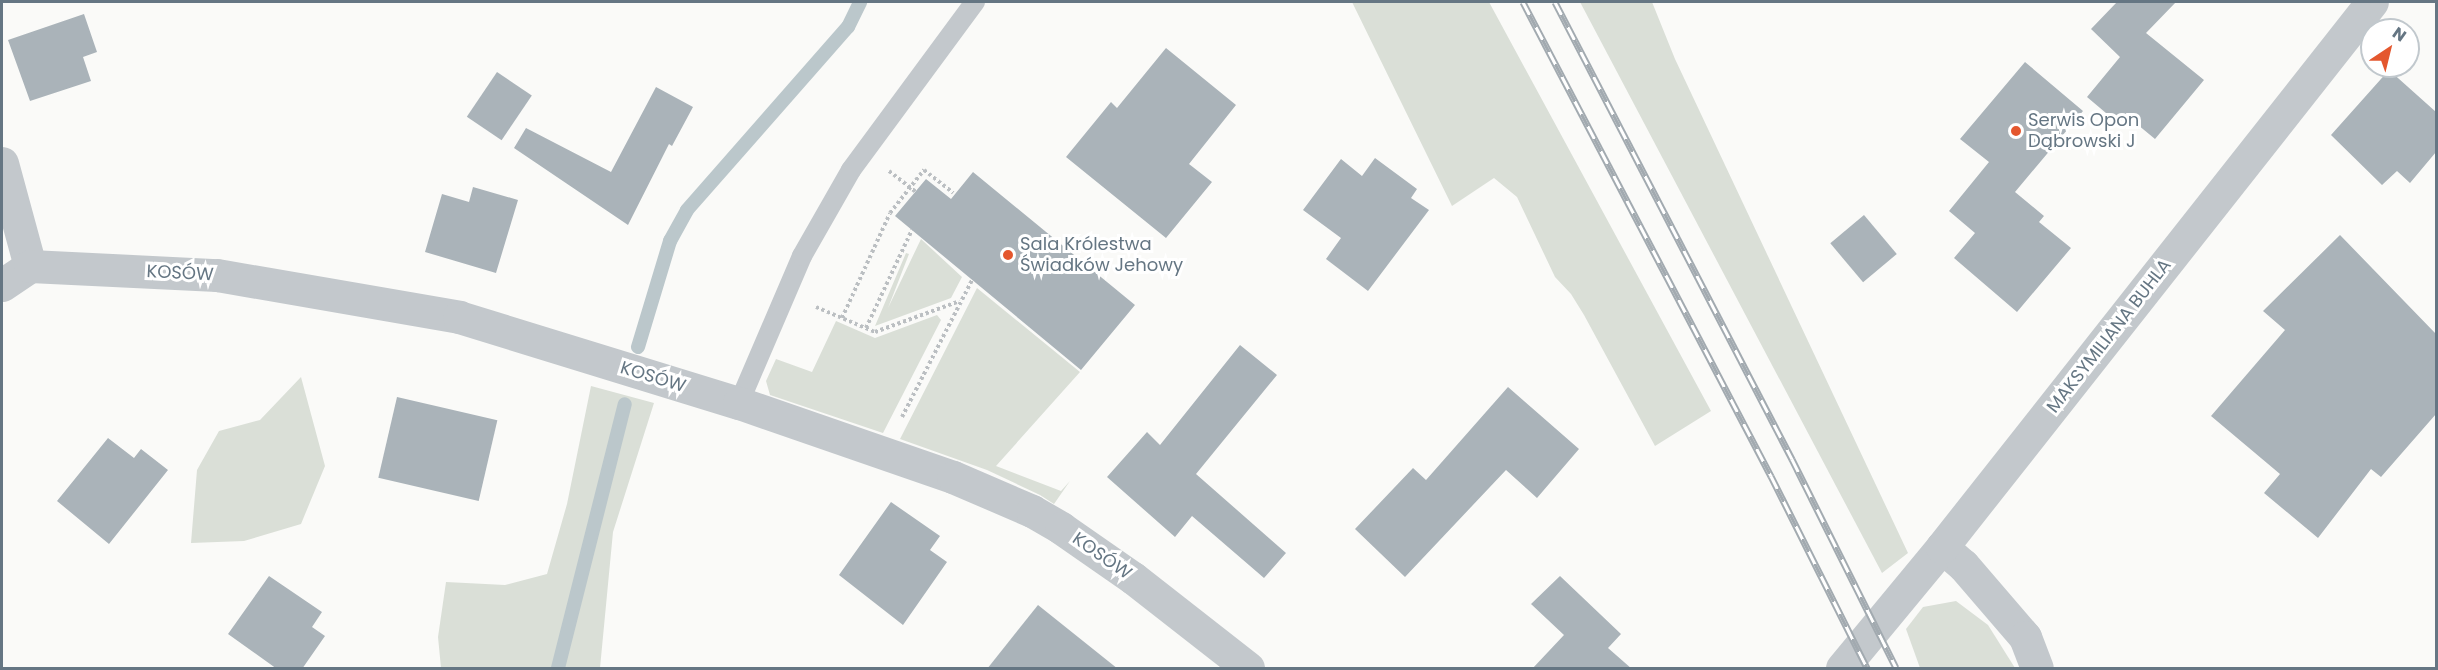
<!DOCTYPE html>
<meta charset="utf-8">
<style>
body{margin:0}
#map{position:relative;width:2438px;height:670px;overflow:hidden;background:#fafaf8;font-family:Poppins,sans-serif}
div>[style]{position:absolute}
.green>*{inset:0;background:#dadfd7}
.stream>*{height:14px;margin:-7px;padding:0 7px;transform-origin:7px;border-radius:7px;background:#bbc7cb}
.building>*{inset:0;background:#aab3b9;transform-origin:0 0}
.path>*{height:4px;margin-top:-2px;transform-origin:0;background:repeating-linear-gradient(90deg,#bbbfc2 0 3px,transparent 0 6px)}
.service>*{height:20px;margin:-10px;padding:0 10px;transform-origin:10px;border-radius:10px;background:#c3c8cc}
.minor>*{height:33px;margin:-16.5px;padding:0 16.5px;transform-origin:16.5px;border-radius:16.5px;background:#c3c8cc}
.rail>*{height:7px;margin-top:-3.5px;transform-origin:0;background:repeating-linear-gradient(90deg,#fff 0 14px,#a2aab0 0 28px);box-sizing:border-box;border-block:2px solid #a2aab0}
.dots>*{width:16px;height:16px;translate:-50% -50%;box-sizing:border-box;border:3px solid #fff;border-radius:50%}
span{translate:-50% -50%;white-space:nowrap;text-align:center;line-height:1.15;-webkit-text-stroke:6px #fff;paint-order:stroke}
.poi-label{font-size:18px;color:#657683}
.left{translate:0 -50%;text-align:left}
.street-label{font-size:18px;color:#657683}
.frame{position:absolute;inset:0;border:3px solid #657683;pointer-events:none}
.north{position:absolute;left:2360px;top:18px;width:60px;height:60px;box-sizing:border-box;background:#fff;border:2px solid #c1c8cd;border-radius:50%;rotate:35deg;font-size:16px;font-weight:700;line-height:24px;text-align:center;color:#657683}
.north::after{content:'';display:block;margin:auto;width:21px;height:27px;background:#e4572e;clip-path:polygon(50% 0,100% 100%,50% 72%,0 100%)}
</style>
<div id="map">
<div class="green">
<div style="clip-path:polygon(1352px 2px,1489px 2px,1711px 411px,1655px 446px,1584px 315px,1571px 294px,1555px 277px,1517px 197px,1494px 178px,1452px 206px)"></div>
<div style="clip-path:polygon(1580px 2px,1652px 2px,1675px 59px,1908px 553px,1882px 573px)"></div>
<div style="clip-path:polygon(921px 239px,962px 277px,951px 298px,875px 326px,906px 253px,909px 254px,888px 308px)"></div>
<div style="clip-path:polygon(977px 288px,1080px 372px,996px 466px,1061px 491px,1070px 481px,1054px 504px,1040px 495px,987px 470px,900px 439px)"></div>
<div style="clip-path:polygon(937px 315px,941px 320px,883px 433px,770px 395px,766px 381px,776px 359px,812px 372px,836px 321px,875px 338px)"></div>
<div style="clip-path:polygon(301px 377px,325px 466px,301px 524px,244px 541px,191px 543px,197px 470px,219px 431px,260px 420px)"></div>
<div style="clip-path:polygon(591px 386px,654px 403px,613px 532px,600px 668px,441px 668px,438px 637px,446px 582px,505px 585px,547px 574px,567px 504px)"></div>
<div style="clip-path:polygon(1956px 601px,1988px 625px,2015px 668px,1920px 668px,1906px 629px,1923px 607px)"></div>
</div>
<div class="stream">
<div style="left:638px;top:347px;width:111px;rotate:-73.2deg"></div>
<div style="left:670px;top:241px;width:35px;rotate:-61deg"></div>
<div style="left:687px;top:210px;width:244px;rotate:-48.7deg"></div>
<div style="left:848px;top:27px;width:28px;rotate:-64deg"></div>
<div style="left:558px;top:668px;width:272px;rotate:-75.8deg"></div>
</div>
<div class="building">
<div style="clip-path:polygon(2117px 2px,2176px 2px,2146px 33px,2204px 80px,2155px 139px,2126px 115px,2119px 124px,2087px 97px,2120px 57px,2091px 29px)"></div>
<div style="clip-path:polygon(84px 14px,97px 52px,83px 57px,91px 81px,30px 101px,8px 40px)"></div>
<div style="clip-path:polygon(1166px 48px,1236px 105px,1189px 164px,1212px 182px,1166px 238px,1066px 157px,1111px 102px,1117px 108px)"></div>
<div style="clip-path:polygon(2025px 62px,2083px 111px,2015px 192px,2044px 216px,2039px 222px,2071px 248px,2017px 312px,1954px 258px,1975px 233px,1949px 211px,1989px 162px,1960px 139px)"></div>
<div style="clip-path:polygon(2389px 70px,2436px 112px,2436px 152px,2410px 183px,2397px 171px,2382px 185px,2331px 135px)"></div>
<div style="left:497px;top:72px;width:42px;height:54px;rotate:34deg"></div>
<div style="clip-path:polygon(656px 87px,693px 107px,672px 146px,669px 144px,628px 225px,514px 148px,526px 128px,611px 172px)"></div>
<div style="clip-path:polygon(1375px 158px,1417px 189px,1411px 198px,1429px 210px,1368px 291px,1326px 259px,1341px 238px,1303px 210px,1341px 159px,1362px 176px)"></div>
<div style="clip-path:polygon(973px 172px,1135px 305px,1081px 370px,895px 216px,926px 179px,951px 199px)"></div>
<div style="clip-path:polygon(473px 187px,518px 200px,496px 273px,425px 252px,442px 194px,469px 202px)"></div>
<div style="left:1864px;top:215px;width:51px;height:44px;rotate:50deg"></div>
<div style="clip-path:polygon(2340px 235px,2436px 334px,2436px 414px,2381px 477px,2371px 469px,2318px 538px,2264px 493px,2280px 474px,2211px 416px,2285px 330px,2263px 311px)"></div>
<div style="clip-path:polygon(1240px 345px,1277px 375px,1196px 474px,1286px 553px,1264px 578px,1192px 516px,1175px 537px,1107px 477px,1147px 432px,1160px 445px)"></div>
<div style="clip-path:polygon(1508px 387px,1579px 449px,1537px 498px,1506px 470px,1405px 577px,1355px 529px,1413px 468px,1426px 480px)"></div>
<div style="left:397px;top:397px;width:103px;height:83px;rotate:13deg"></div>
<div style="clip-path:polygon(108px 438px,134px 458px,141px 449px,168px 470px,109px 544px,57px 501px)"></div>
<div style="clip-path:polygon(891px 502px,940px 536px,930px 550px,947px 562px,903px 625px,839px 575px)"></div>
<div style="clip-path:polygon(269px 576px,322px 612px,312px 627px,325px 636px,302px 669px,277px 669px,228px 634px)"></div>
<div style="clip-path:polygon(1560px 576px,1621px 634px,1608px 648px,1632px 669px,1532px 669px,1564px 635px,1531px 604px)"></div>
<div style="clip-path:polygon(1038px 605px,1118px 669px,987px 669px)"></div>
</div>
<div class="path">
<div style="left:889px;top:171px;width:34px;rotate:38deg"></div>
<div style="left:816px;top:307px;width:64px;rotate:23deg"></div>
<div style="left:875px;top:332px;width:90px;rotate:-20deg"></div>
<div style="left:842px;top:318px;width:115px;rotate:-65.4deg"></div>
<div style="left:890px;top:213px;width:55px;rotate:-51.7deg"></div>
<div style="left:924px;top:170px;width:37px;rotate:38deg"></div>
<div style="left:866px;top:328px;width:108px;rotate:-64.9deg"></div>
<div style="left:902px;top:417px;width:154px;rotate:-62.9deg"></div>
</div>
<div class="service">
<div style="left:739px;top:403px;width:160px;rotate:-66.8deg"></div>
<div style="left:802px;top:256px;width:99px;rotate:-60.3deg"></div>
<div style="left:851px;top:170px;width:209px;rotate:-53.6deg"></div>
</div>
<div class="minor">
<div style="left:2px;top:163px;width:107px;rotate:74.8deg"></div>
<div style="left:2px;top:285px;width:34px;rotate:-34deg"></div>
<div style="left:30px;top:266px;width:187px;rotate:2.8deg"></div>
<div style="left:217px;top:275px;width:246px;rotate:9.8deg"></div>
<div style="left:459px;top:317px;width:293px;rotate:17.1deg"></div>
<div style="left:739px;top:403px;width:226px;rotate:19.1deg"></div>
<div style="left:953px;top:477px;width:86px;rotate:23.3deg"></div>
<div style="left:1032px;top:511px;width:34px;rotate:30deg"></div>
<div style="left:1061px;top:528px;width:88px;rotate:34.8deg"></div>
<div style="left:1133px;top:578px;width:146px;rotate:38deg"></div>
<div style="left:1942px;top:547px;width:28px;rotate:41deg"></div>
<div style="left:1963px;top:565px;width:95px;rotate:49.3deg"></div>
<div style="left:2025px;top:637px;width:33px;rotate:69deg"></div>
<div style="left:1842px;top:668px;width:157px;rotate:-50.4deg"></div>
<div style="left:1942px;top:547px;width:694px;rotate:-51.73deg"></div>
</div>
<div class="rail">
<div style="left:1523px;top:2px;width:535px;rotate:62.38deg"></div>
<div style="left:1771px;top:476px;width:215px;rotate:63.4deg"></div>
<div style="left:1555px;top:2px;width:515px;rotate:62.59deg"></div>
<div style="left:1792px;top:459px;width:233px;rotate:63.5deg"></div>
</div>
<div class="dots">
<div style="left:2016px;top:131px;background:#e4572e"></div>
<div style="left:1008px;top:255px;background:#e4572e"></div>
</div>
<div class="poi-label">
<span class="left" style="left:2028px;top:131px">Serwis Opon<br>Dąbrowski J</span>
<span class="left" style="left:1020px;top:255px">Sala Królestwa<br>Świadków Jehowy</span>
</div>
<div class="street-label">
<span style="left:180px;top:273px;rotate:3deg">KOSÓW</span>
<span style="left:2109px;top:336px;rotate:-52deg">MAKSYMILIANA BUHLA</span>
<span style="left:653px;top:377px;rotate:17deg">KOSÓW</span>
<span style="left:1102px;top:556px;rotate:35deg">KOSÓW</span>
</div>
<div class="frame"></div>
<div class="north">N</div>
</div>
